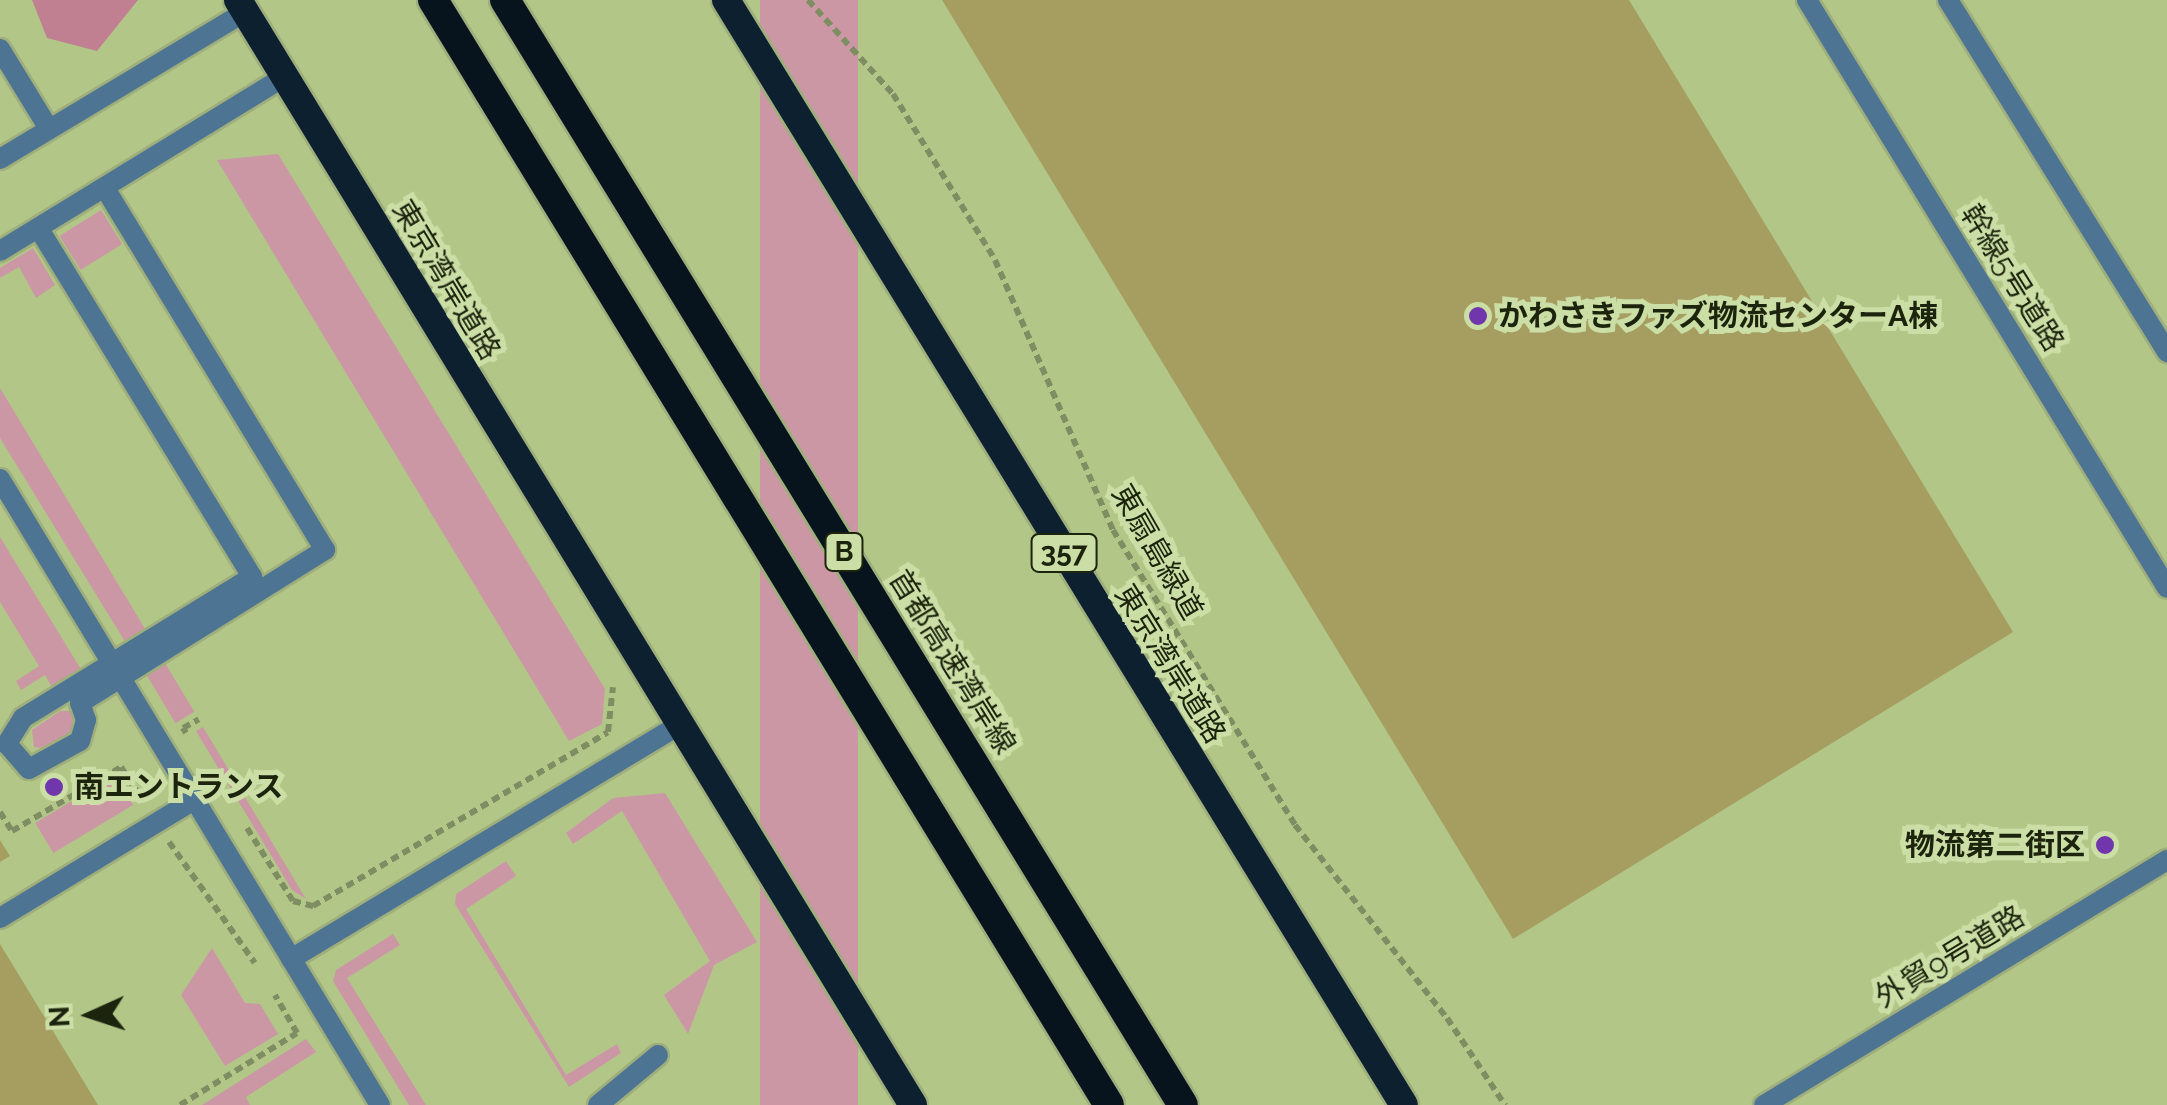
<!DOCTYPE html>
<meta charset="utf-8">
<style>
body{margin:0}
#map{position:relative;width:2167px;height:1105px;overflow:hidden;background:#bed198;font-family:Raleway,"Noto Sans JP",sans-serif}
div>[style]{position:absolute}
.built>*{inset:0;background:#b2c787;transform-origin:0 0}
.green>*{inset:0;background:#cb97a4;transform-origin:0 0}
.forest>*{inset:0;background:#c18091}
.building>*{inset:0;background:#a59e60}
.path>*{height:6px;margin-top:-3px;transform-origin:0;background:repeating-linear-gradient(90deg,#7f8e62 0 8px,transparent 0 13px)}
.roads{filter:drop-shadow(2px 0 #9eae7c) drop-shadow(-2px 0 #9eae7c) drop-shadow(0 2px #9eae7c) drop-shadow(0 -2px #9eae7c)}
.service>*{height:20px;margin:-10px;padding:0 10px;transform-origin:10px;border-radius:10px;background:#4d7492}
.tertiary>*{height:20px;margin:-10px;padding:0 10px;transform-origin:10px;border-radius:10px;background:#4d7492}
.trunk>*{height:28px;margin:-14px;padding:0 14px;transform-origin:14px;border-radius:14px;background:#0c202f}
.motorway>*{height:30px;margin:-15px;padding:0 15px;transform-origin:15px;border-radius:15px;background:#07141e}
.dots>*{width:28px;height:28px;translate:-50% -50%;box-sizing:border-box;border:5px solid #cbdea5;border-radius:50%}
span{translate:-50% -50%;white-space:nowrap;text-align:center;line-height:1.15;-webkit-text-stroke:10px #cbdea5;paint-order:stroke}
.shield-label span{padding:2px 8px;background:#cbdea5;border:2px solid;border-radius:8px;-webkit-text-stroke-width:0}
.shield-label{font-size:28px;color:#1d240e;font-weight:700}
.street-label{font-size:30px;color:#1d240e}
.poi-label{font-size:30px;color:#1d240e;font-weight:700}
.left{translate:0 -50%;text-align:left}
.right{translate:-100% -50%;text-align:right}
.north{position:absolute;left:40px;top:965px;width:100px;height:100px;-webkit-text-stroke:8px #cbdea5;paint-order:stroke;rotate:267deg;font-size:28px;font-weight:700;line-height:40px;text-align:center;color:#1d240e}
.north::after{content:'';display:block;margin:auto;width:35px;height:45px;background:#1d240e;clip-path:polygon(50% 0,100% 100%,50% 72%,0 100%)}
</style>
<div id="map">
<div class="built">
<div style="left:0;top:0;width:2167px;height:1105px"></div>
</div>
<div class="green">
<div style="left:760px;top:0;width:98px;height:1296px"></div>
<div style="clip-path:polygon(278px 154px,605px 689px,602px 724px,569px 741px,217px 160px)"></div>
<div style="left:101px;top:210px;width:40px;height:49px;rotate:58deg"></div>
<div style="clip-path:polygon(33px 248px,55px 285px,36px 298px,19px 267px,0 278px,0 268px)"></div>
<div style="clip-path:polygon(0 388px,147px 632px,127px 645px,0 438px)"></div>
<div style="clip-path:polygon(0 537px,82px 671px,53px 689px,45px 675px,21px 690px,16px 681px,39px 666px,0 602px)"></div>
<div style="left:165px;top:663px;width:57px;height:22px;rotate:59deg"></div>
<div style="clip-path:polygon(60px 711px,71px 711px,77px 730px,47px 749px,34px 747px,32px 730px)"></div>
<div style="clip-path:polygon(203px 727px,306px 899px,292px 890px,196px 731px)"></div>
<div style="left:115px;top:775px;width:35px;height:93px;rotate:59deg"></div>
<div style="clip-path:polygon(665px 793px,757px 942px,714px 965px,688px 1034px,664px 995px,710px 961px,622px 811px,573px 844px,566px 833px,613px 798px)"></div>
<div style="clip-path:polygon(506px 861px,516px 876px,466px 909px,566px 1075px,617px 1044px,621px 1053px,569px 1087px,455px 904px,456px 894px)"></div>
<div style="clip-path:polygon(393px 934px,400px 945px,347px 978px,426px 1105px,409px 1105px,333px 981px,336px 970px)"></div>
<div style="clip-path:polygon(212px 948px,245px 1003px,260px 1004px,278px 1034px,225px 1066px,181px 995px)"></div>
<div style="clip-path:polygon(306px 1039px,316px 1052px,246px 1097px,250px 1105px,202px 1105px)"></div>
</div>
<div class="forest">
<div style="clip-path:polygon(32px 0,138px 0,97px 51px,47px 38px)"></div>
</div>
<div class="building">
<div style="clip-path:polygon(942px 0,1629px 0,2013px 632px,1513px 939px)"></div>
<div style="clip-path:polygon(0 840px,10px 856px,0 862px)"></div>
<div style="clip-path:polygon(0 944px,98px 1105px,0 1105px)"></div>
</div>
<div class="path">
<div style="left:808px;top:0;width:127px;rotate:47.9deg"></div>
<div style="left:893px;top:94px;width:195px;rotate:58.4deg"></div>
<div style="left:995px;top:260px;width:295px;rotate:66.4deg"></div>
<div style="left:1113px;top:530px;width:347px;rotate:58.3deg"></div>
<div style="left:1295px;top:825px;width:246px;rotate:51.8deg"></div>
<div style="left:1447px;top:1018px;width:105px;rotate:56.3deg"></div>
<div style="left:186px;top:733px;width:6px;rotate:-121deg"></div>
<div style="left:183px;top:728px;width:18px;rotate:-29deg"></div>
<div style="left:0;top:812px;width:22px;rotate:58deg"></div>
<div style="left:12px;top:831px;width:126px;rotate:-30.4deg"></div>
<div style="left:121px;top:767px;width:40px;rotate:57.1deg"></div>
<div style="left:247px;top:828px;width:86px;rotate:57.8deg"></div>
<div style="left:293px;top:901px;width:21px;rotate:14deg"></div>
<div style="left:313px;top:906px;width:342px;rotate:-30.5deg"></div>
<div style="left:608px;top:732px;width:45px;rotate:-83.7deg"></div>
<div style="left:169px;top:842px;width:148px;rotate:54.6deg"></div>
<div style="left:180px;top:1105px;width:137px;rotate:-31.6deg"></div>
<div style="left:297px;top:1033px;width:44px;rotate:-120.1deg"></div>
</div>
<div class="roads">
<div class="service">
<div style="left:0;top:49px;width:94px;rotate:58.5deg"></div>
<div style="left:0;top:159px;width:286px;rotate:-31deg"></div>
<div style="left:39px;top:229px;width:408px;rotate:58.5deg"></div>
<div style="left:252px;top:577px;width:269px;rotate:148.4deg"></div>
<div style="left:23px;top:718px;width:31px;rotate:122deg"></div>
<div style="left:7px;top:744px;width:33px;rotate:49deg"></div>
<div style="left:29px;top:769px;width:58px;rotate:-28.8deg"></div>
<div style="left:80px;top:741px;width:22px;rotate:-74deg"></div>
<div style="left:86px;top:720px;width:18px;rotate:-109deg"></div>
<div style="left:80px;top:703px;width:289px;rotate:-32deg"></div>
<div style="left:325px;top:550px;width:424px;rotate:-121.3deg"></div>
<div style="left:0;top:251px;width:333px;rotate:-31.5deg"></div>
<div style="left:0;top:479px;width:732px;rotate:58.74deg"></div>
<div style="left:0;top:918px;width:227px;rotate:-31.3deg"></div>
<div style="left:291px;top:959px;width:454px;rotate:-31.1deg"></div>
<div style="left:598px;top:1105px;width:78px;rotate:-39.8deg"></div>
</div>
<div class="tertiary">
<div style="left:1807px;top:0;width:689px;rotate:58.52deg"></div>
<div style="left:1948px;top:0;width:415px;rotate:58.1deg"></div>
<div style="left:1764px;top:1105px;width:472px;rotate:-31.3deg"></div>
</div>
<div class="trunk">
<div style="left:238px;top:0;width:1295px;rotate:58.58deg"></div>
<div style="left:726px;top:0;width:1296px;rotate:58.47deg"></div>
</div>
<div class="motorway">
<div style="left:433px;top:0;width:1295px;rotate:58.54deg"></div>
<div style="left:505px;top:0;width:1296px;rotate:58.47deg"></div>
</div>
</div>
<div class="dots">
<div style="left:1478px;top:316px;background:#7136ac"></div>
<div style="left:54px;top:787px;background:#7136ac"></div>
<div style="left:2105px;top:845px;background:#7136ac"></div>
</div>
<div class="shield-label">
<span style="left:844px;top:552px">B</span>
<span style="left:1064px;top:553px">357</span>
</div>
<div class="street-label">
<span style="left:2012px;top:278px;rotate:58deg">幹線5号道路</span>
<span style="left:446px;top:280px;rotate:59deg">東京湾岸道路</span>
<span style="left:1157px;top:552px;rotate:60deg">東扇島緑道</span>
<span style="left:952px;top:662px;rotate:58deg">首都高速湾岸線</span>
<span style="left:1170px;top:664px;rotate:58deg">東京湾岸道路</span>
<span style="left:1950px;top:957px;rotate:-31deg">外貿9号道路</span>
</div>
<div class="poi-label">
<span class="left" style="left:1498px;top:316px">かわさきファズ物流センターA棟</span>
<span class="left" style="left:74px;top:787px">南エントランス</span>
<span class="right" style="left:2085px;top:845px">物流第二街区</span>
</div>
<div class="north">N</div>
</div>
